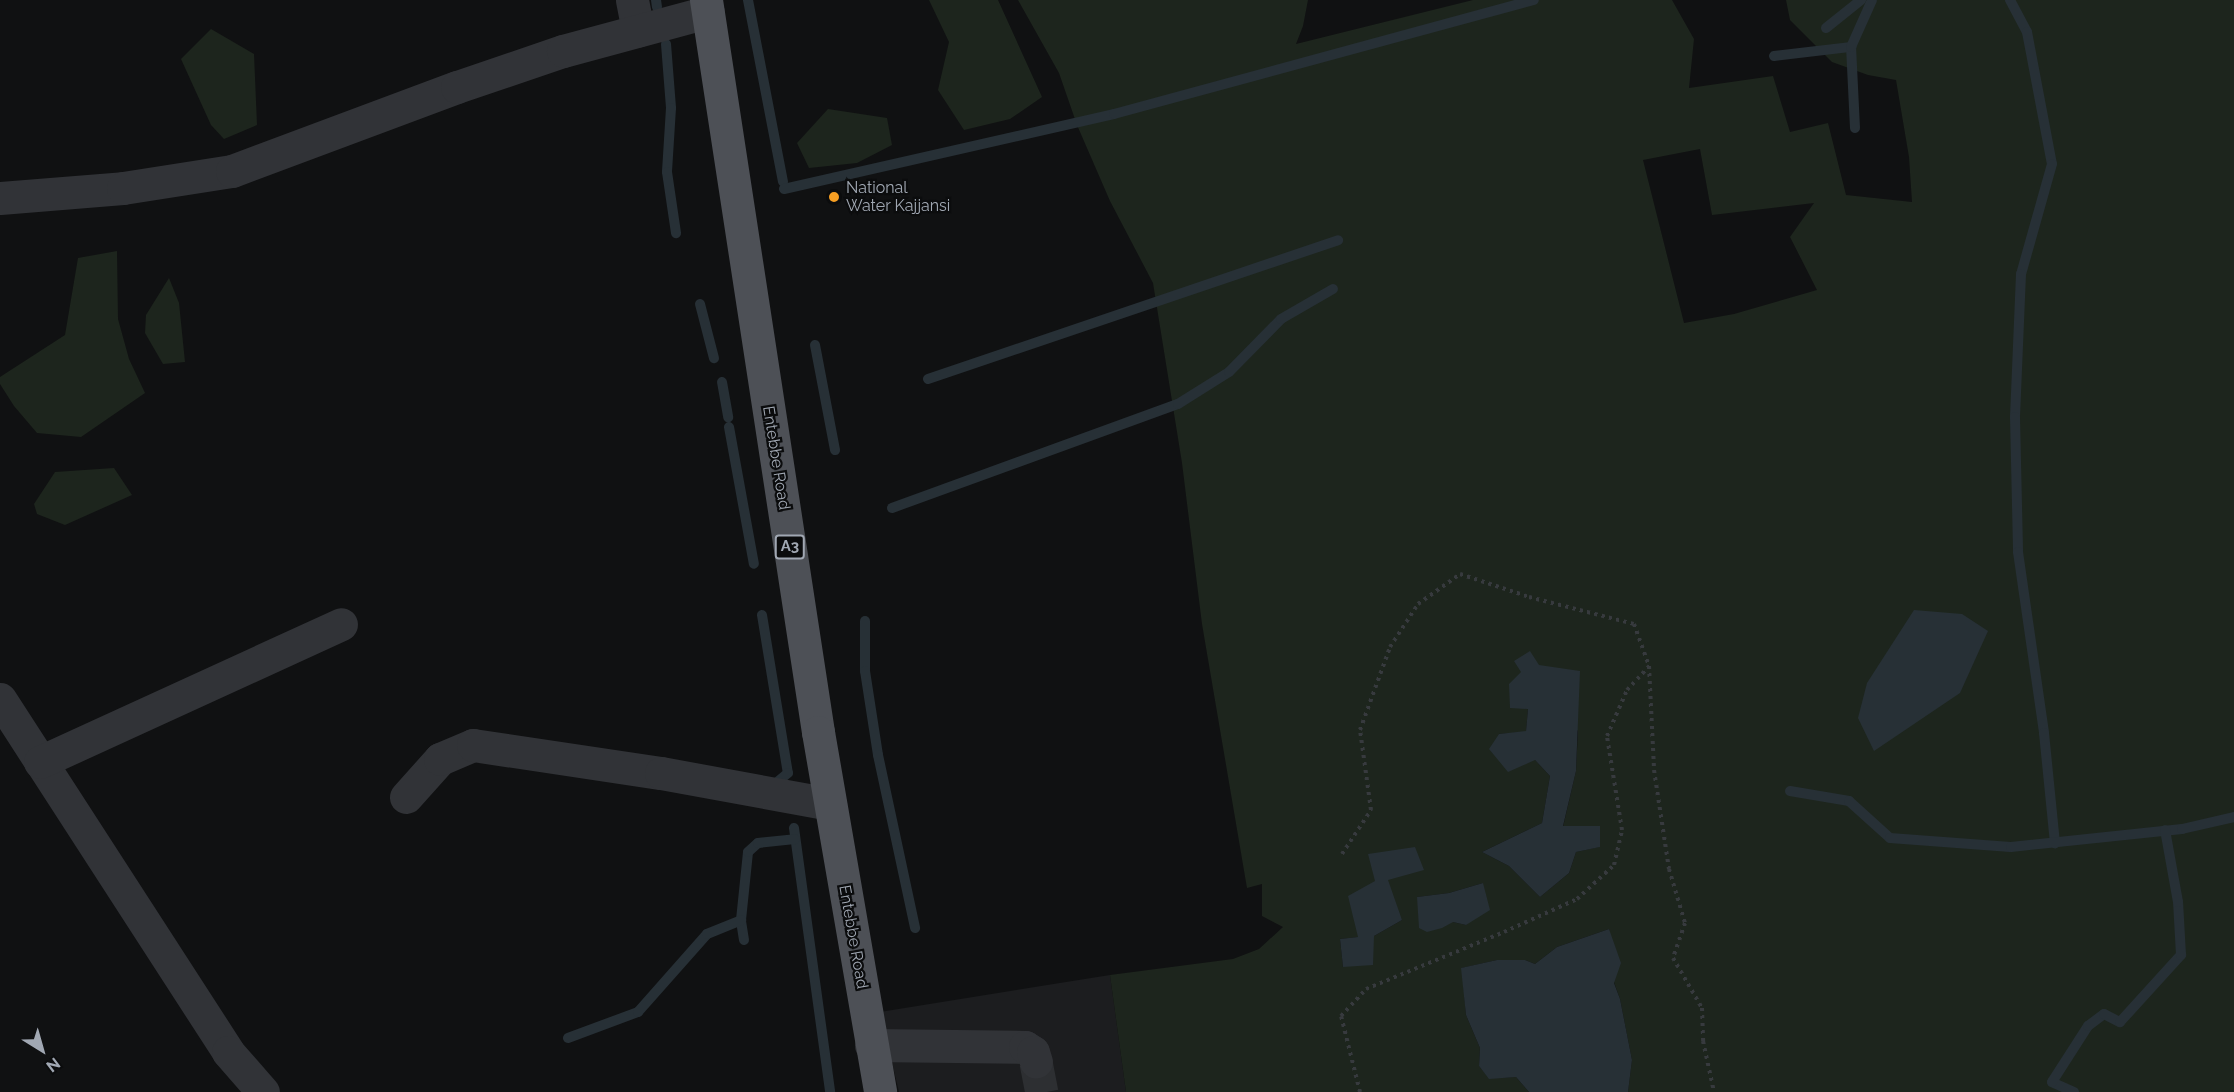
<!DOCTYPE html>
<style>
body{margin:0}
#map{position:relative;width:2234px;height:1092px;overflow:hidden;background:#101112;font-family:Raleway,sans-serif}
div>[style]{position:absolute}
.built>*{inset:0;background:#1c1d1f}
.green>*{inset:0;background:#1d251d}
.water>*{inset:0;background:#273036}
.stream>*{height:10px;margin:-5px;padding:0 5px;transform-origin:5px;border-radius:5px;background:#273036}
.minor-tunnel>*{height:33px;margin-top:-16.5px;transform-origin:0;background:repeating-linear-gradient(90deg,#2d2f32 0 33px,transparent 0 49px)}
.path>*{height:4px;margin-top:-2px;transform-origin:0;background:repeating-linear-gradient(90deg,#373a3e 0 3px,transparent 0 7.5px)}
.minor>*{height:33px;margin:-16.5px;padding:0 16.5px;transform-origin:16.5px;border-radius:16.5px;background:#313337}
.major>*{height:33px;margin:-16.5px;padding:0 16.5px;transform-origin:16.5px;border-radius:16.5px;background:#4d5056}
.dots>*{width:16px;height:16px;translate:-50% -50%;box-sizing:border-box;border:3px solid #0b0c0d;border-radius:50%}
span{translate:-50% -50%;white-space:nowrap;text-align:center;line-height:1.15;-webkit-text-stroke:4.5px #0b0c0d;paint-order:stroke}
.shield-label span{padding:2px 4px;background:#0b0c0d;border:2px solid;border-radius:4px;-webkit-text-stroke-width:0}
.shield-label{font-size:15px;color:#a1a8b3;font-weight:700}
.poi-label{font-size:16px;color:#a1a8b3}
.left{translate:0 -50%;text-align:left}
.street-label{font-size:16px;color:#a1a8b3}
.north{position:absolute;left:12px;top:1020px;width:60px;height:60px;-webkit-text-stroke:4px #0b0c0d;paint-order:stroke;rotate:143deg;font-size:16px;font-weight:700;line-height:24px;text-align:center;color:#a1a8b3}
.north::after{content:'';display:block;margin:auto;width:21px;height:27px;background:#a1a8b3;clip-path:polygon(50% 0,100% 100%,50% 72%,0 100%)}
</style>
<div id="map">
<div class="built">
<div style="clip-path:polygon(1110px 975px,1126px 1092px,899px 1092px,880px 1012px)"></div>
</div>
<div class="green">
<div style="clip-path:polygon(929px 0,998px 0,1042px 97px,1010px 119px,964px 130px,938px 90px,949px 42px)"></div>
<div style="clip-path:polygon(evenodd,1018px 0,1308px 0,1303px 26px,1296px 44px,1473px 0,1672px 0,1694px 39px,1689px 88px,1773px 76px,1790px 132px,1828px 123px,1846px 195px,1912px 202px,1909px 157px,1896px 80px,1868px 75px,1832px 62px,1790px 20px,1786px 0,2234px 0,2234px 1092px,1628px 1092px,1632px 1060px,1620px 999px,1614px 982px,1609px 929px,1557px 947px,1535px 964px,1525px 960px,1497px 960px,1462px 968px,1466px 1015px,1480px 1048px,1479px 1066px,1489px 1078px,1516px 1077px,1529px 1092px,1126px 1092px,1110px 975px,1233px 959px,1259px 949px,1283px 927px,1262px 916px,1262px 884px,1247px 888px,1202px 624px,1182px 463px,1153px 283px,1110px 201px,1077px 125px,1059px 73px,1018px 0,1700px 149px,1712px 215px,1814px 203px,1790px 237px,1817px 290px,1734px 314px,1684px 323px,1643px 160px,1700px 149px,1018px 0,1521px 671px,1578px 731px,1576px 771px,1563px 827px,1599px 847px,1576px 852px,1569px 873px,1540px 897px,1509px 866px,1482px 852px,1542px 823px,1550px 776px,1535px 760px,1499px 734px,1526px 732px,1528px 709px,1521px 671px,1018px 0,1375px 881px,1402px 920px,1374px 936px,1343px 967px,1340px 939px,1359px 937px,1375px 881px,1018px 0,1483px 883px,1466px 925px,1453px 922px,1417px 897px,1449px 893px,1483px 883px)"></div>
<div style="clip-path:polygon(211px 29px,254px 54px,257px 125px,224px 139px,211px 125px,181px 59px)"></div>
<div style="clip-path:polygon(828px 109px,887px 118px,892px 145px,857px 163px,809px 168px,797px 143px)"></div>
<div style="clip-path:polygon(117px 251px,118px 319px,129px 359px,145px 393px,81px 437px,37px 433px,14px 406px,0 384px,0 377px,65px 335px,78px 258px)"></div>
<div style="clip-path:polygon(169px 278px,179px 303px,185px 362px,163px 364px,145px 333px,146px 315px)"></div>
<div style="clip-path:polygon(114px 468px,132px 495px,65px 525px,37px 514px,34px 504px,55px 472px)"></div>
</div>
<div class="water">
<div style="clip-path:polygon(1914px 610px,1962px 614px,1988px 631px,1960px 693px,1874px 751px,1858px 718px,1867px 683px)"></div>
<div style="clip-path:polygon(1530px 651px,1539px 665px,1580px 671px,1576px 771px,1563px 826px,1600px 826px,1600px 847px,1576px 852px,1569px 873px,1540px 897px,1509px 866px,1482px 852px,1542px 823px,1550px 776px,1535px 760px,1508px 772px,1489px 749px,1499px 734px,1526px 731px,1528px 709px,1510px 708px,1509px 684px,1521px 672px,1514px 661px)"></div>
<div style="clip-path:polygon(1415px 847px,1424px 870px,1388px 880px,1402px 920px,1374px 936px,1373px 965px,1343px 967px,1340px 939px,1358px 937px,1348px 896px,1375px 881px,1368px 854px)"></div>
<div style="clip-path:polygon(1483px 883px,1490px 910px,1466px 925px,1453px 922px,1442px 928px,1427px 932px,1419px 928px,1417px 897px,1449px 893px)"></div>
<div style="clip-path:polygon(1609px 929px,1621px 963px,1614px 983px,1620px 999px,1632px 1060px,1628px 1092px,1529px 1092px,1516px 1077px,1489px 1079px,1479px 1066px,1480px 1048px,1466px 1015px,1461px 968px,1497px 960px,1525px 960px,1535px 964px,1557px 947px)"></div>
</div>
<div class="stream">
<div style="left:656px;top:0;width:7px;rotate:82deg"></div>
<div style="left:748px;top:0;width:185px;rotate:79.1deg"></div>
<div style="left:2010px;top:0;width:36px;rotate:62deg"></div>
<div style="left:2027px;top:32px;width:134px;rotate:79.3deg"></div>
<div style="left:2052px;top:164px;width:114px;rotate:105.7deg"></div>
<div style="left:2021px;top:274px;width:143px;rotate:92.4deg"></div>
<div style="left:2015px;top:417px;width:135px;rotate:88.7deg"></div>
<div style="left:2018px;top:552px;width:183px;rotate:81.8deg"></div>
<div style="left:2044px;top:733px;width:111px;rotate:84.3deg"></div>
<div style="left:1826px;top:28px;width:45px;rotate:-38.7deg"></div>
<div style="left:666px;top:44px;width:64px;rotate:85.5deg"></div>
<div style="left:671px;top:108px;width:64px;rotate:93.6deg"></div>
<div style="left:667px;top:172px;width:62px;rotate:81.6deg"></div>
<div style="left:1774px;top:56px;width:78px;rotate:-6.7deg"></div>
<div style="left:1855px;top:128px;width:81px;rotate:-92.8deg"></div>
<div style="left:1851px;top:47px;width:51px;rotate:-65.9deg"></div>
<div style="left:784px;top:189px;width:338px;rotate:-12.8deg"></div>
<div style="left:1114px;top:114px;width:435px;rotate:-15.2deg"></div>
<div style="left:700px;top:304px;width:56px;rotate:75.5deg"></div>
<div style="left:815px;top:345px;width:107px;rotate:79.2deg"></div>
<div style="left:928px;top:379px;width:433px;rotate:-18.7deg"></div>
<div style="left:722px;top:382px;width:36px;rotate:80deg"></div>
<div style="left:729px;top:427px;width:139px;rotate:79.7deg"></div>
<div style="left:892px;top:508px;width:304px;rotate:-20deg"></div>
<div style="left:1178px;top:404px;width:60px;rotate:-32.1deg"></div>
<div style="left:1229px;top:372px;width:74px;rotate:-45.5deg"></div>
<div style="left:1281px;top:319px;width:60px;rotate:-30deg"></div>
<div style="left:762px;top:615px;width:160px;rotate:80.7deg"></div>
<div style="left:788px;top:773px;width:16px;rotate:140deg"></div>
<div style="left:776px;top:783px;width:5px;rotate:180deg"></div>
<div style="left:865px;top:621px;width:50px;rotate:90deg"></div>
<div style="left:865px;top:671px;width:85px;rotate:81.2deg"></div>
<div style="left:878px;top:755px;width:177px;rotate:77.9deg"></div>
<div style="left:1790px;top:791px;width:60px;rotate:9.6deg"></div>
<div style="left:1849px;top:801px;width:55px;rotate:42.1deg"></div>
<div style="left:1890px;top:838px;width:121px;rotate:4.3deg"></div>
<div style="left:2011px;top:847px;width:172px;rotate:-6deg"></div>
<div style="left:2182px;top:829px;width:53px;rotate:-13deg"></div>
<div style="left:794px;top:828px;width:266px;rotate:82.2deg"></div>
<div style="left:744px;top:940px;width:20px;rotate:-99deg"></div>
<div style="left:741px;top:920px;width:68px;rotate:-84.1deg"></div>
<div style="left:748px;top:852px;width:13px;rotate:-42deg"></div>
<div style="left:758px;top:843px;width:37px;rotate:-6deg"></div>
<div style="left:568px;top:1038px;width:75px;rotate:-20.4deg"></div>
<div style="left:638px;top:1012px;width:104px;rotate:-48.5deg"></div>
<div style="left:707px;top:934px;width:37px;rotate:-22deg"></div>
<div style="left:2074px;top:1092px;width:24px;rotate:-156deg"></div>
<div style="left:2052px;top:1082px;width:67px;rotate:-57.3deg"></div>
<div style="left:2088px;top:1026px;width:20px;rotate:-37deg"></div>
<div style="left:2104px;top:1014px;width:18px;rotate:27deg"></div>
<div style="left:2120px;top:1022px;width:91px;rotate:-47.7deg"></div>
<div style="left:2181px;top:955px;width:53px;rotate:-93.2deg"></div>
<div style="left:2178px;top:902px;width:73px;rotate:-100.2deg"></div>
</div>
<div class="minor-tunnel">
<div style="left:1036px;top:1062px;width:31px;rotate:79deg"></div>
</div>
<div class="path">
<div style="left:1342px;top:854px;width:53px;rotate:-56.6deg"></div>
<div style="left:1371px;top:810px;width:81px;rotate:-97.8deg"></div>
<div style="left:1360px;top:730px;width:88px;rotate:-70.1deg"></div>
<div style="left:1390px;top:647px;width:51px;rotate:-56.9deg"></div>
<div style="left:1418px;top:604px;width:52px;rotate:-35.5deg"></div>
<div style="left:1460px;top:574px;width:73px;rotate:18.4deg"></div>
<div style="left:1529px;top:597px;width:108px;rotate:14.4deg"></div>
<div style="left:1634px;top:624px;width:45px;rotate:70.3deg"></div>
<div style="left:1649px;top:666px;width:104px;rotate:87.2deg"></div>
<div style="left:1654px;top:770px;width:100px;rotate:81.4deg"></div>
<div style="left:1669px;top:869px;width:56px;rotate:73.5deg"></div>
<div style="left:1685px;top:923px;width:37px;rotate:109deg"></div>
<div style="left:1673px;top:958px;width:58px;rotate:59.9deg"></div>
<div style="left:1702px;top:1008px;width:33px;rotate:88deg"></div>
<div style="left:1703px;top:1041px;width:52px;rotate:77.8deg"></div>
<div style="left:1360px;top:1092px;width:78px;rotate:-104deg"></div>
<div style="left:1341px;top:1016px;width:37px;rotate:-47deg"></div>
<div style="left:1366px;top:989px;width:149px;rotate:-22.4deg"></div>
<div style="left:1504px;top:932px;width:80px;rotate:-24.3deg"></div>
<div style="left:1577px;top:899px;width:50px;rotate:-42.6deg"></div>
<div style="left:1614px;top:865px;width:36px;rotate:-77deg"></div>
<div style="left:1622px;top:830px;width:95px;rotate:-99.1deg"></div>
<div style="left:1607px;top:736px;width:50px;rotate:-66.5deg"></div>
<div style="left:1627px;top:690px;width:33px;rotate:-47deg"></div>
</div>
<div class="minor">
<div style="left:632px;top:0;width:31px;rotate:79deg"></div>
<div style="left:0;top:198px;width:123px;rotate:-4.6deg"></div>
<div style="left:123px;top:188px;width:110px;rotate:-8.9deg"></div>
<div style="left:232px;top:171px;width:240px;rotate:-20.5deg"></div>
<div style="left:457px;top:87px;width:112px;rotate:-18.8deg"></div>
<div style="left:563px;top:51px;width:150px;rotate:-15.1deg"></div>
<div style="left:0;top:699px;width:420px;rotate:57.1deg"></div>
<div style="left:228px;top:1052px;width:53px;rotate:48.8deg"></div>
<div style="left:40px;top:762px;width:331px;rotate:-24.6deg"></div>
<div style="left:406px;top:797px;width:51px;rotate:-48.2deg"></div>
<div style="left:440px;top:759px;width:36px;rotate:-23deg"></div>
<div style="left:473px;top:745px;width:190px;rotate:8.5deg"></div>
<div style="left:661px;top:773px;width:172px;rotate:10.4deg"></div>
<div style="left:871px;top:1045px;width:154px;rotate:0.7deg"></div>
<div style="left:1025px;top:1047px;width:9px;rotate:32deg"></div>
<div style="left:1033px;top:1052px;width:10px;rotate:73deg"></div>
</div>
<div class="major">
<div style="left:706px;top:0;width:741px;rotate:81.3deg"></div>
<div style="left:818px;top:732px;width:365px;rotate:80.2deg"></div>
</div>
<div class="dots">
<div style="left:834px;top:197px;background:#f79f23"></div>
</div>
<div class="shield-label">
<span style="left:790px;top:547px">A3</span>
</div>
<div class="poi-label">
<span class="left" style="left:846px;top:197px">National<br>Water Kajjansi</span>
</div>
<div class="street-label">
<span style="left:776px;top:458px;rotate:81deg">Entebbe Road</span>
<span style="left:853px;top:937px;rotate:80deg">Entebbe Road</span>
</div>
<div class="north">N</div>
</div>
